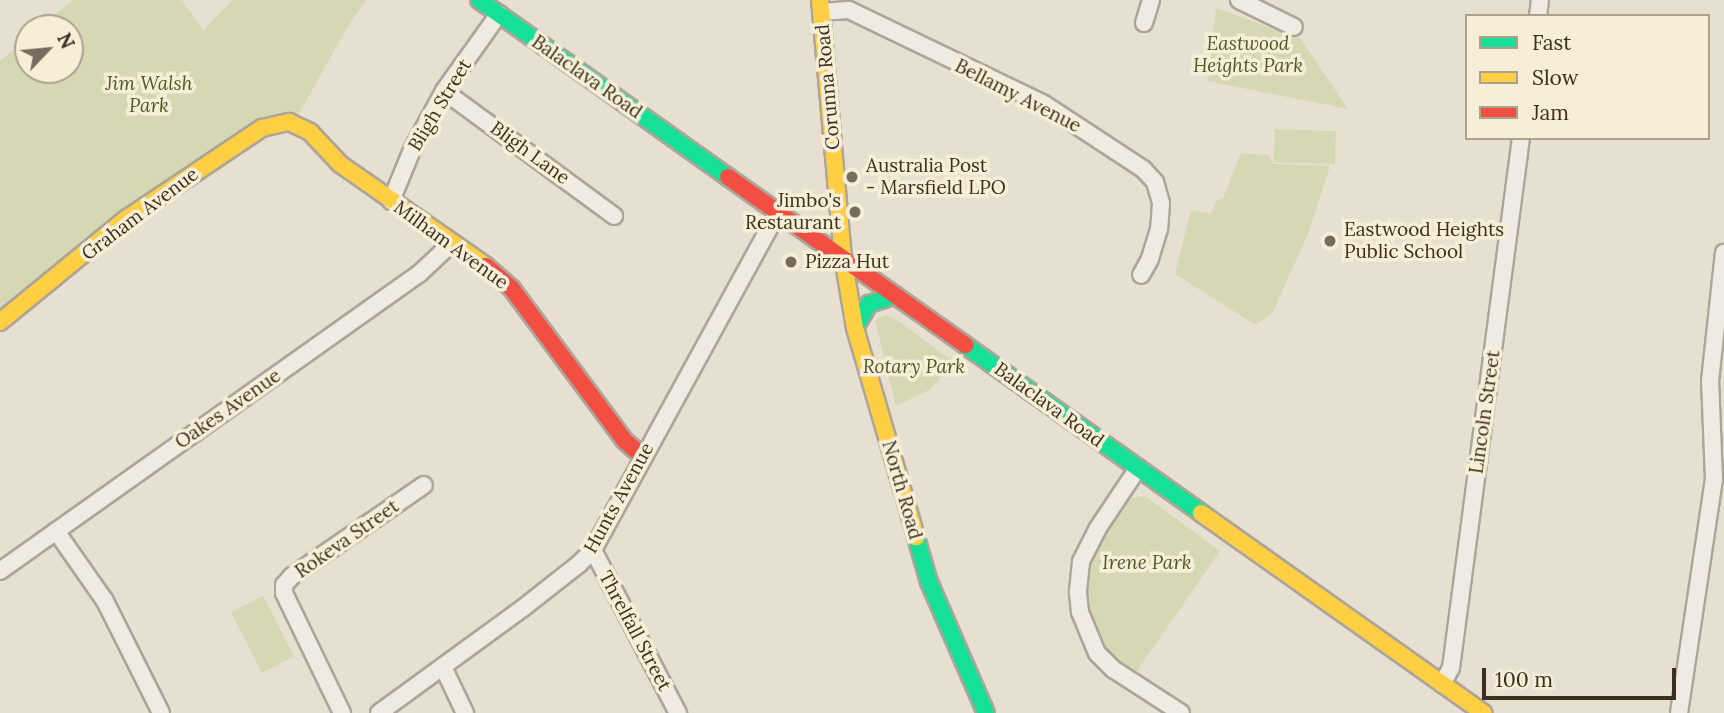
<!DOCTYPE html>
<style>
body{margin:0}
#map{position:relative;width:1724px;height:713px;overflow:hidden;background:#e7e0d1;font-family:Lora,serif}
div>[style]{position:absolute}
.green>*{inset:0;background:#d6d7b3;transform-origin:0 0}
.roads{filter:drop-shadow(2px 0 #ada599) drop-shadow(-2px 0 #ada599) drop-shadow(0 2px #ada599) drop-shadow(0 -2px #ada599)}
.street>*{height:16px;margin:-8px;padding:0 8px;transform-origin:8px;border-radius:8px;background:#efebe3}
.fast>*{height:16px;margin:-8px;padding:0 8px;transform-origin:8px;border-radius:8px;background:#16e098}
.slow>*{height:16px;margin:-8px;padding:0 8px;transform-origin:8px;border-radius:8px;background:#ffcf43}
.jam>*{height:16px;margin:-8px;padding:0 8px;transform-origin:8px;border-radius:8px;background:#f24e42}
.dots>*{width:19px;height:19px;translate:-50% -50%;box-sizing:border-box;border:4px solid #f7eed8;border-radius:50%}
span{translate:-50% -50%;white-space:nowrap;text-align:center;line-height:1.15;-webkit-text-stroke:7px #f7eed8;paint-order:stroke}
.park-label{font-size:19px;color:#4d5a26;font-style:italic}
.street-label{font-size:19px;color:#3d2e20}
.poi-label{font-size:19px;color:#3d2e20}
.left{translate:0 -50%;text-align:left}
.right{translate:-100% -50%;text-align:right}
.legend{position:absolute;left:1465px;top:14px;width:245px;height:126px;box-sizing:border-box;background:#f7eed8;border:2px solid #ada18e;margin:0;padding:9px 12px;list-style:none;font-size:21px;color:#3d2e20}
.legend li{display:flex;align-items:center;gap:14px;height:35px}
.legend b{width:35px;border:2px solid #ada18e}
.north{position:absolute;left:14px;top:14px;width:70px;height:70px;box-sizing:border-box;background:#f7eed8;border:2px solid #ada18e;border-radius:50%;rotate:64deg;font-size:19px;font-weight:700;line-height:28px;text-align:center;color:#3d2e20}
.north::after{content:'';display:block;margin:auto;width:24px;height:32px;background:#786c5e;clip-path:polygon(50% 0,100% 100%,50% 72%,0 100%)}
.scale{position:absolute;left:1482px;top:668px;width:194px;height:32px;box-sizing:border-box;border:4px solid #3d2e20;border-top:0;padding-left:9px;font-size:21px;line-height:24px;white-space:nowrap;color:#3d2e20;-webkit-text-stroke:5px #f7eed8;paint-order:stroke}
</style>
<div id="map">
<div class="green">
<div style="clip-path:polygon(73px 0,182px 0,203px 30px,233px 0,366px 0,347px 28px,297px 117px,0 308px,0 61px,28px 38px,28px 70px,70px 70px,70px 28px,39px 28px)"></div>
<div style="clip-path:polygon(1216px 8px,1301px 39px,1348px 109px,1207px 81px)"></div>
<div style="left:1275px;top:129px;width:61px;height:33px;rotate:2deg"></div>
<div style="clip-path:polygon(1241px 153px,1269px 155px,1273px 164px,1330px 166px,1309px 231px,1273px 312px,1256px 325px,1175px 274px,1191px 210px,1211px 214px,1216px 201px,1223px 198px)"></div>
<div style="clip-path:polygon(886px 315px,900px 322px,955px 363px,929px 390px,896px 406px,875px 320px)"></div>
<div style="clip-path:polygon(1145px 496px,1220px 551px,1135px 674px,1110px 656px,1097px 639px,1086px 595px,1088px 570px,1100px 539px,1131px 498px)"></div>
<div style="left:263px;top:596px;width:68px;height:36px;rotate:63deg"></div>
</div>
<div class="roads">
<div class="street">
<div style="left:1239px;top:0;width:61px;rotate:26.1deg"></div>
<div style="left:821px;top:12px;width:28px;rotate:-4deg"></div>
<div style="left:849px;top:10px;width:216px;rotate:25.7deg"></div>
<div style="left:1044px;top:104px;width:118px;rotate:33.3deg"></div>
<div style="left:1143px;top:169px;width:18px;rotate:47deg"></div>
<div style="left:1155px;top:182px;width:22px;rotate:74deg"></div>
<div style="left:1161px;top:203px;width:26px;rotate:94deg"></div>
<div style="left:1159px;top:229px;width:31px;rotate:107deg"></div>
<div style="left:1150px;top:259px;width:18px;rotate:119deg"></div>
<div style="left:1538px;top:16px;width:16px;rotate:-83deg"></div>
<div style="left:1144px;top:23px;width:24px;rotate:-73deg"></div>
<div style="left:444px;top:91px;width:211px;rotate:36.3deg"></div>
<div style="left:391px;top:201px;width:55px;rotate:-67.6deg"></div>
<div style="left:412px;top:150px;width:67px;rotate:-61.5deg"></div>
<div style="left:444px;top:91px;width:95px;rotate:-54.5deg"></div>
<div style="left:1138px;top:468px;width:72px;rotate:123.7deg"></div>
<div style="left:1098px;top:528px;width:38px;rotate:117deg"></div>
<div style="left:1081px;top:562px;width:31px;rotate:96deg"></div>
<div style="left:1078px;top:593px;width:19px;rotate:84deg"></div>
<div style="left:1080px;top:612px;width:44px;rotate:67.5deg"></div>
<div style="left:1097px;top:653px;width:23px;rotate:45deg"></div>
<div style="left:1113px;top:669px;width:81px;rotate:32.9deg"></div>
<div style="left:56px;top:531px;width:85px;rotate:55deg"></div>
<div style="left:105px;top:601px;width:125px;rotate:63.4deg"></div>
<div style="left:593px;top:550px;width:184px;rotate:62.5deg"></div>
<div style="left:0;top:571px;width:515px;rotate:-35.36deg"></div>
<div style="left:420px;top:273px;width:44px;rotate:-43.2deg"></div>
<div style="left:443px;top:667px;width:51px;rotate:64.4deg"></div>
<div style="left:1442px;top:684px;width:18px;rotate:-61deg"></div>
<div style="left:1451px;top:668px;width:535px;rotate:-82.48deg"></div>
<div style="left:342px;top:713px;width:133px;rotate:-115.8deg"></div>
<div style="left:284px;top:593px;width:8px;rotate:-90deg"></div>
<div style="left:284px;top:585px;width:12px;rotate:-48deg"></div>
<div style="left:292px;top:576px;width:160px;rotate:-34.6deg"></div>
<div style="left:379px;top:713px;width:178px;rotate:-36.1deg"></div>
<div style="left:523px;top:608px;width:71px;rotate:-38.2deg"></div>
<div style="left:579px;top:564px;width:20px;rotate:-45deg"></div>
<div style="left:593px;top:550px;width:385px;rotate:-61.3deg"></div>
<div style="left:1679px;top:713px;width:237px;rotate:-81.5deg"></div>
<div style="left:1714px;top:479px;width:98px;rotate:-92.3deg"></div>
<div style="left:1710px;top:381px;width:129px;rotate:-83.8deg"></div>
</div>
<div class="fast">
<div style="left:479px;top:0;width:305px;rotate:35.4deg"></div>
<div style="left:855px;top:328px;width:28px;rotate:-60deg"></div>
<div style="left:869px;top:304px;width:28px;rotate:-18deg"></div>
<div style="left:965px;top:345px;width:290px;rotate:35.4deg"></div>
<div style="left:916px;top:537px;width:47px;rotate:73.9deg"></div>
<div style="left:929px;top:582px;width:143px;rotate:66.5deg"></div>
</div>
<div class="slow">
<div style="left:820px;top:0;width:259px;rotate:84.9deg"></div>
<div style="left:843px;top:258px;width:71px;rotate:80.3deg"></div>
<div style="left:855px;top:328px;width:218px;rotate:73.7deg"></div>
<div style="left:0;top:322px;width:163px;rotate:-39.3deg"></div>
<div style="left:126px;top:219px;width:164px;rotate:-33.8deg"></div>
<div style="left:262px;top:128px;width:28px;rotate:-13deg"></div>
<div style="left:289px;top:122px;width:23px;rotate:25deg"></div>
<div style="left:310px;top:132px;width:44px;rotate:46.8deg"></div>
<div style="left:340px;top:164px;width:178px;rotate:34.9deg"></div>
<div style="left:1201px;top:513px;width:346px;rotate:35.3deg"></div>
</div>
<div class="jam">
<div style="left:728px;top:177px;width:291px;rotate:35.3deg"></div>
<div style="left:486px;top:266px;width:35px;rotate:41deg"></div>
<div style="left:512px;top:289px;width:189px;rotate:53.4deg"></div>
<div style="left:625px;top:441px;width:23px;rotate:41deg"></div>
</div>
</div>
<div class="dots">
<div style="left:852px;top:177px;background:#786c5e"></div>
<div style="left:855px;top:212px;background:#786c5e"></div>
<div style="left:1330px;top:241px;background:#786c5e"></div>
<div style="left:791px;top:262px;background:#786c5e"></div>
</div>
<div class="park-label">
<span style="left:1248px;top:55px">Eastwood<br>Heights Park</span>
<span style="left:149px;top:95px">Jim Walsh<br>Park</span>
<span style="left:914px;top:367px">Rotary Park</span>
<span style="left:1147px;top:563px">Irene Park</span>
</div>
<div class="street-label">
<span style="left:587px;top:77px;rotate:35deg">Balaclava Road</span>
<span style="left:828px;top:87px;rotate:-95deg">Corunna Road</span>
<span style="left:1018px;top:96px;rotate:27deg">Bellamy Avenue</span>
<span style="left:440px;top:105px;rotate:-59deg">Bligh Street</span>
<span style="left:530px;top:153px;rotate:36deg">Bligh Lane</span>
<span style="left:140px;top:214px;rotate:-37deg">Graham Avenue</span>
<span style="left:451px;top:245px;rotate:36deg">Milham Avenue</span>
<span style="left:1049px;top:405px;rotate:36deg">Balaclava Road</span>
<span style="left:228px;top:409px;rotate:-35deg">Oakes Avenue</span>
<span style="left:1485px;top:412px;rotate:-82deg">Lincoln Street</span>
<span style="left:902px;top:490px;rotate:74deg">North Road</span>
<span style="left:619px;top:498px;rotate:-61deg">Hunts Avenue</span>
<span style="left:347px;top:539px;rotate:-35deg">Rokeva Street</span>
<span style="left:635px;top:631px;rotate:62deg">Threlfall Street</span>
</div>
<div class="poi-label">
<span class="left" style="left:866px;top:177px">Australia Post<br>- Marsfield LPO</span>
<span class="right" style="left:841px;top:212px">Jimbo's<br>Restaurant</span>
<span class="left" style="left:1344px;top:241px">Eastwood Heights<br>Public School</span>
<span class="left" style="left:805px;top:262px">Pizza Hut</span>
</div>
<ul class="legend">
<li><b style="height:9px;background:#16e098"></b>Fast</li>
<li><b style="height:9px;background:#ffcf43"></b>Slow</li>
<li><b style="height:9px;background:#f24e42"></b>Jam</li>
</ul>
<div class="north">N</div>
<div class="scale">100 m</div>
</div>
